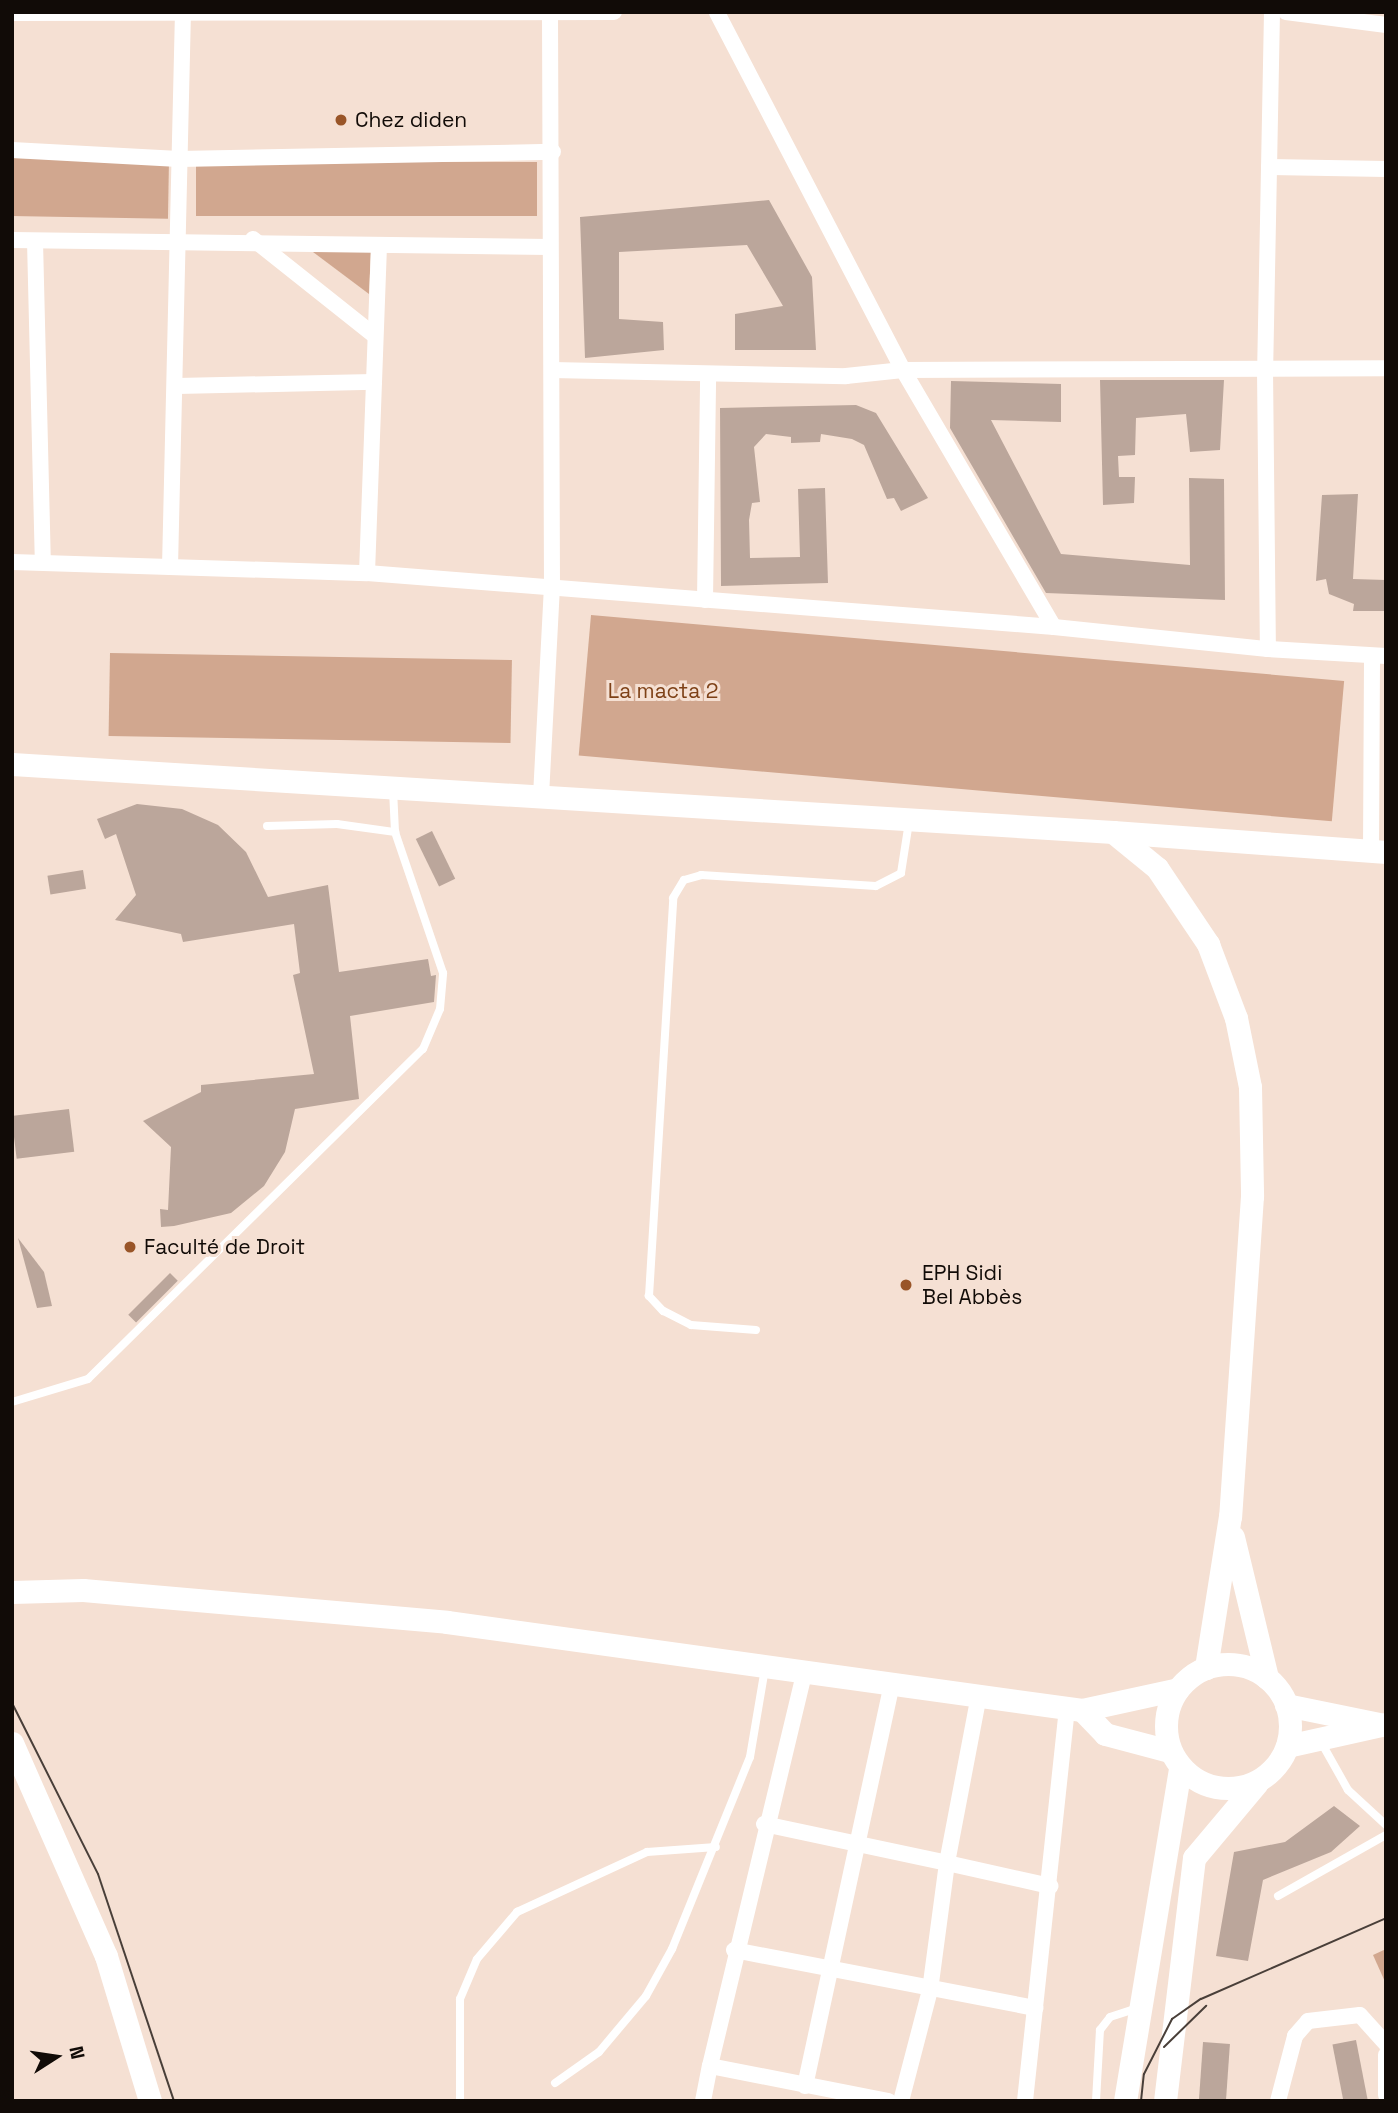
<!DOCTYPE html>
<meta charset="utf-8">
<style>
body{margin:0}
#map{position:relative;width:1398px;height:2113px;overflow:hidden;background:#f5e0d3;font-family:"Space Grotesk",sans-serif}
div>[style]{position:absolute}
.green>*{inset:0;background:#d1a78f;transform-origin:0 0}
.building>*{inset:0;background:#bba69b;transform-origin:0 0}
.lane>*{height:8px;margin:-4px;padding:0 4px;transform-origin:4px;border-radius:4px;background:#fff}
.street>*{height:16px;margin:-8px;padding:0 8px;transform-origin:8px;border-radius:8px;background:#fff}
.secondary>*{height:23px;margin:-11.5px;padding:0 11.5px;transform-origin:11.5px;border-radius:11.5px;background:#fff}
.secondary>.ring{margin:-11.5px;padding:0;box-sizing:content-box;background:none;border:23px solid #fff;border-radius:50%}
.tram>*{height:2px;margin:-1px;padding:0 1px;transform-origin:1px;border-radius:1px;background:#493f39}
.dots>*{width:19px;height:19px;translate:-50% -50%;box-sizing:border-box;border:4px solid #f5e0d3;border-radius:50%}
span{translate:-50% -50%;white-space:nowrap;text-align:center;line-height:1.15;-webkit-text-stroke:6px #f5e0d3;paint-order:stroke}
.poi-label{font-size:21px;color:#110b07}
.left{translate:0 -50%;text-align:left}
.park-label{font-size:21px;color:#7e4117}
.frame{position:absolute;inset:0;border:14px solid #110b07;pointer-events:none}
.north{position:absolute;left:21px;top:2022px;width:70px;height:70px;-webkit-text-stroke:5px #f5e0d3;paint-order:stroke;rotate:78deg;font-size:19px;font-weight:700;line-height:28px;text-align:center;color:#110b07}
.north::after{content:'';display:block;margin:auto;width:24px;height:32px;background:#110b07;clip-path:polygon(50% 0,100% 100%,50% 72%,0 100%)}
</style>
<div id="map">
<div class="green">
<div style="left:12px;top:158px;width:157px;height:58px;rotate:1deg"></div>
<div style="left:196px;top:162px;width:341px;height:54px"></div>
<div style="clip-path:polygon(371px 248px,369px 294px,309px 249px)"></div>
<div style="left:591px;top:615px;width:756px;height:141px;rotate:5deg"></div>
<div style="left:110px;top:653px;width:402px;height:83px;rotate:1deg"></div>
<div style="clip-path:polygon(1386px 1949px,1386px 1984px,1373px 1955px)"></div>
</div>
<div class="building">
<div style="clip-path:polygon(769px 200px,812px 277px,816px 350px,735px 350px,735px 314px,783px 306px,747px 245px,619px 252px,619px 319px,663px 322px,664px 350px,585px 358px,580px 217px)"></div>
<div style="clip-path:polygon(1100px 380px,1224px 380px,1220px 450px,1190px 452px,1186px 414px,1136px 418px,1135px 455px,1118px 456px,1119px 477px,1135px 477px,1134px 503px,1103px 505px)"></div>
<div style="clip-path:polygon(951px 381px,1061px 384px,1061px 422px,991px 420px,1061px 554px,1190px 565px,1189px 478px,1224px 479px,1225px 600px,1046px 593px,950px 428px)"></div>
<div style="clip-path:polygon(856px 405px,876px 413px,928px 498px,901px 511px,894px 498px,887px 499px,864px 445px,852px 439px,821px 434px,820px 442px,791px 443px,791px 437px,766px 434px,754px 447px,760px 502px,752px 503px,749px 520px,750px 558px,800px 557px,798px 489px,825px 488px,828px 583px,721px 586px,720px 408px)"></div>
<div style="clip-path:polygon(1358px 494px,1353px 579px,1386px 580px,1386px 611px,1353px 611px,1354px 604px,1329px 594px,1326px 579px,1316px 581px,1322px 495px)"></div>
<div style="clip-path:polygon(137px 804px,182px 809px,218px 825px,246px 852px,268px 897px,328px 885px,339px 972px,428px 959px,431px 976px,436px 975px,434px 1002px,350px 1016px,359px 1099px,295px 1109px,285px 1152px,264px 1186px,231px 1213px,174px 1226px,161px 1227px,160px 1209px,168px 1210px,171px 1147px,143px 1121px,201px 1092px,201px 1085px,314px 1074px,293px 975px,300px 973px,294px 924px,183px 942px,181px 934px,115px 920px,136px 895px,116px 834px,105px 839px,97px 819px)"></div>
<div style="left:432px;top:831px;width:53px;height:18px;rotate:64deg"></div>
<div style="left:83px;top:870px;width:19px;height:36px;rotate:81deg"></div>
<div style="left:69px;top:1109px;width:43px;height:58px;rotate:83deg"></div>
<div style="clip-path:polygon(18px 1238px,44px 1272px,52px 1306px,37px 1308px)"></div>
<div style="left:170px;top:1273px;width:11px;height:59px;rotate:45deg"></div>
<div style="clip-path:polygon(1334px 1806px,1360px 1826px,1331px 1852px,1263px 1880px,1248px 1961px,1216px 1956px,1234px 1852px,1285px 1842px)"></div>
<div style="left:1356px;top:2040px;width:62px;height:24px;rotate:79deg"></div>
<div style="left:1203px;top:2042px;width:27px;height:59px;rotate:4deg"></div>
</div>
<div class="lane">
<div style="left:267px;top:826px;width:70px;rotate:-1.6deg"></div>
<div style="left:337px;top:824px;width:59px;rotate:7.9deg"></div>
<div style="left:756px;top:1330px;width:65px;rotate:-175.6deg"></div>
<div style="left:691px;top:1325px;width:31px;rotate:-153deg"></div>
<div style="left:663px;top:1311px;width:21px;rotate:-133deg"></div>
<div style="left:649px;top:1296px;width:399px;rotate:-86.5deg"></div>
<div style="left:673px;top:898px;width:21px;rotate:-59deg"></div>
<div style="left:684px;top:880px;width:18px;rotate:-16deg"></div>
<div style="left:701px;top:875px;width:175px;rotate:3.6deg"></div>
<div style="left:876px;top:886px;width:28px;rotate:-27deg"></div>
<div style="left:901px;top:873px;width:52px;rotate:-81.1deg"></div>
<div style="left:12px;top:1402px;width:79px;rotate:-16.8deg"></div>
<div style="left:88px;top:1379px;width:470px;rotate:-44.6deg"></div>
<div style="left:423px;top:1049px;width:43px;rotate:-67deg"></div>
<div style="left:440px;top:1009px;width:36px;rotate:-85deg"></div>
<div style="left:443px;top:973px;width:149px;rotate:-108.8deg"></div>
<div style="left:395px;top:832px;width:42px;rotate:-92.7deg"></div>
<div style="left:1321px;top:1742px;width:55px;rotate:60.6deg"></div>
<div style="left:1348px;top:1790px;width:52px;rotate:42.6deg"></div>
<div style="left:1278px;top:1896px;width:124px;rotate:-29.5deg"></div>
<div style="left:555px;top:2083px;width:54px;rotate:-35.2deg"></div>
<div style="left:599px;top:2052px;width:73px;rotate:-50deg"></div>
<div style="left:646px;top:1996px;width:54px;rotate:-61deg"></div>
<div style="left:672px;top:1949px;width:207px;rotate:-67.9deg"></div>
<div style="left:750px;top:1757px;width:90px;rotate:-80.4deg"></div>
<div style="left:460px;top:2101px;width:102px;rotate:-90deg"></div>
<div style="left:460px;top:1999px;width:43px;rotate:-67deg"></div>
<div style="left:477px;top:1959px;width:62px;rotate:-49.6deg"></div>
<div style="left:517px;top:1912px;width:143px;rotate:-24.8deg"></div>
<div style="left:647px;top:1852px;width:69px;rotate:-4.1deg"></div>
<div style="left:1096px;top:2101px;width:71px;rotate:-86.8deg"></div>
<div style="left:1100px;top:2030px;width:16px;rotate:-52deg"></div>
<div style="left:1110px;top:2017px;width:28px;rotate:-18deg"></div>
</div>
<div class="street">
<div style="left:1272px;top:12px;width:358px;rotate:91.1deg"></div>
<div style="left:1265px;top:370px;width:279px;rotate:89.4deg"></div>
<div style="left:1268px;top:649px;width:118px;rotate:3.4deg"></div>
<div style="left:1286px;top:12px;width:101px;rotate:7.4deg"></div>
<div style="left:12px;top:13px;width:602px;rotate:-0.1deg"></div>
<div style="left:12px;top:150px;width:167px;rotate:3.1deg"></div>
<div style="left:179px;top:159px;width:374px;rotate:-1.1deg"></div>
<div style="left:1269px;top:167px;width:117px;rotate:1deg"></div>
<div style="left:253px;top:239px;width:156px;rotate:38.5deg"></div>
<div style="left:12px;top:240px;width:538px;rotate:0.75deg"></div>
<div style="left:35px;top:241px;width:321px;rotate:88.6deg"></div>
<div style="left:552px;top:370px;width:294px;rotate:1.2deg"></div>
<div style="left:846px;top:376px;width:57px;rotate:-6deg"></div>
<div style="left:903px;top:370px;width:403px;rotate:-117.5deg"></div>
<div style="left:903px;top:370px;width:298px;rotate:59.6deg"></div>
<div style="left:1054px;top:627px;width:215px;rotate:5.9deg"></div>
<div style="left:903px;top:370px;width:483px;rotate:-0.2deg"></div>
<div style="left:177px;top:386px;width:197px;rotate:-1.2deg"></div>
<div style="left:12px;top:562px;width:355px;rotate:1.8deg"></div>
<div style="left:367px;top:573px;width:689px;rotate:4.49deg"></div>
<div style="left:170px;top:567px;width:555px;rotate:-88.66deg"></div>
<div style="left:367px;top:573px;width:328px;rotate:-87.9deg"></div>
<div style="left:705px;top:600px;width:226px;rotate:-89.2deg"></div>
<div style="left:541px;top:796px;width:208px;rotate:-87deg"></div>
<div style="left:552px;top:588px;width:576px;rotate:-90.2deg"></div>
<div style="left:1371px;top:851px;width:195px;rotate:-89.7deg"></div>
<div style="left:805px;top:1670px;width:407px;rotate:103.5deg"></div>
<div style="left:710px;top:2066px;width:182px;rotate:11.1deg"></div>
<div style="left:979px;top:1695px;width:171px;rotate:100.8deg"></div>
<div style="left:947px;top:1863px;width:106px;rotate:12.6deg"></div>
<div style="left:764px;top:1824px;width:187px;rotate:12deg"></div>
<div style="left:947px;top:1863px;width:128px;rotate:97.6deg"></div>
<div style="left:930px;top:1990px;width:115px;rotate:104.6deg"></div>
<div style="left:734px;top:1950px;width:307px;rotate:10.9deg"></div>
<div style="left:1386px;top:2055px;width:40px;rotate:90deg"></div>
<div style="left:805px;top:2086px;width:411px;rotate:-77.8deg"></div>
<div style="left:703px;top:2101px;width:36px;rotate:-79deg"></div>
<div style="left:1025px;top:2101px;width:396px;rotate:-83.9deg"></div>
<div style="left:1278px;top:2101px;width:67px;rotate:-75.3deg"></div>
<div style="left:1295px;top:2036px;width:20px;rotate:-49deg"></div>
<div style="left:1308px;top:2021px;width:52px;rotate:-6.6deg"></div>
<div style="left:1360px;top:2015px;width:39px;rotate:48deg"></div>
</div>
<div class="secondary">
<div style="left:12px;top:764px;width:1103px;rotate:3.53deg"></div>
<div style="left:1113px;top:832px;width:57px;rotate:39.3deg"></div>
<div style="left:1157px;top:868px;width:92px;rotate:56.1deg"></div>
<div style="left:1208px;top:944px;width:79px;rotate:69.3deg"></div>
<div style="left:1236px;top:1018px;width:70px;rotate:78.5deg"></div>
<div style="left:1250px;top:1087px;width:109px;rotate:88.9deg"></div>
<div style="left:1252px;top:1196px;width:321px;rotate:93.9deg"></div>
<div style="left:1230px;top:1516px;width:154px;rotate:99deg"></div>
<div style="left:1113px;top:832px;width:274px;rotate:4.2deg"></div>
<div style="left:1233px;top:1537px;width:145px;rotate:76.4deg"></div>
<div style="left:12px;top:1592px;width:71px;rotate:-1.6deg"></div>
<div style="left:83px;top:1590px;width:365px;rotate:5deg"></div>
<div style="left:447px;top:1622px;width:641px;rotate:7.89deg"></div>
<div style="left:1082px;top:1710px;width:98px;rotate:-12.3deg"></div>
<div class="ring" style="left:1166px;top:1664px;width:101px;height:101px"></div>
<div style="left:1286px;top:1705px;width:100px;rotate:11.5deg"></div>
<div style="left:1082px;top:1710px;width:33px;rotate:46deg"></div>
<div style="left:1105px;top:1734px;width:67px;rotate:14.7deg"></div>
<div style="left:12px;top:1743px;width:233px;rotate:66.2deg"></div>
<div style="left:106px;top:1956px;width:152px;rotate:73.1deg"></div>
<div style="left:1287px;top:1746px;width:101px;rotate:-12.5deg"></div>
<div style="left:1125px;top:2101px;width:338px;rotate:-80.6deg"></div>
<div style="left:1165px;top:2101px;width:245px;rotate:-83.2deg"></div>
<div style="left:1194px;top:1858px;width:98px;rotate:-50deg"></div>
</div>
<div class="tram">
<div style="left:12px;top:1703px;width:191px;rotate:63.3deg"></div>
<div style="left:98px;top:1874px;width:239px;rotate:71.5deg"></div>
<div style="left:1164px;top:2047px;width:59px;rotate:-44.3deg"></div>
<div style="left:1141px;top:2101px;width:27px;rotate:-84deg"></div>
<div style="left:1144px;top:2074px;width:62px;rotate:-63deg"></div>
<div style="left:1172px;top:2019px;width:35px;rotate:-35deg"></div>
<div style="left:1201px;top:1999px;width:202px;rotate:-23.6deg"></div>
</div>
<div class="dots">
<div style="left:341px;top:120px;background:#995528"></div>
<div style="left:130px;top:1247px;background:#995528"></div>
<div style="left:906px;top:1285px;background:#995528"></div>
</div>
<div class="poi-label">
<span class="left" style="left:355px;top:120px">Chez diden</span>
<span class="left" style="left:144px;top:1247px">Faculté de Droit</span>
<span class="left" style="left:922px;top:1285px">EPH Sidi<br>Bel Abbès</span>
</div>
<div class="park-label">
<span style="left:663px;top:691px">La macta 2</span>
</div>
<div class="frame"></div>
<div class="north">N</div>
</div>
